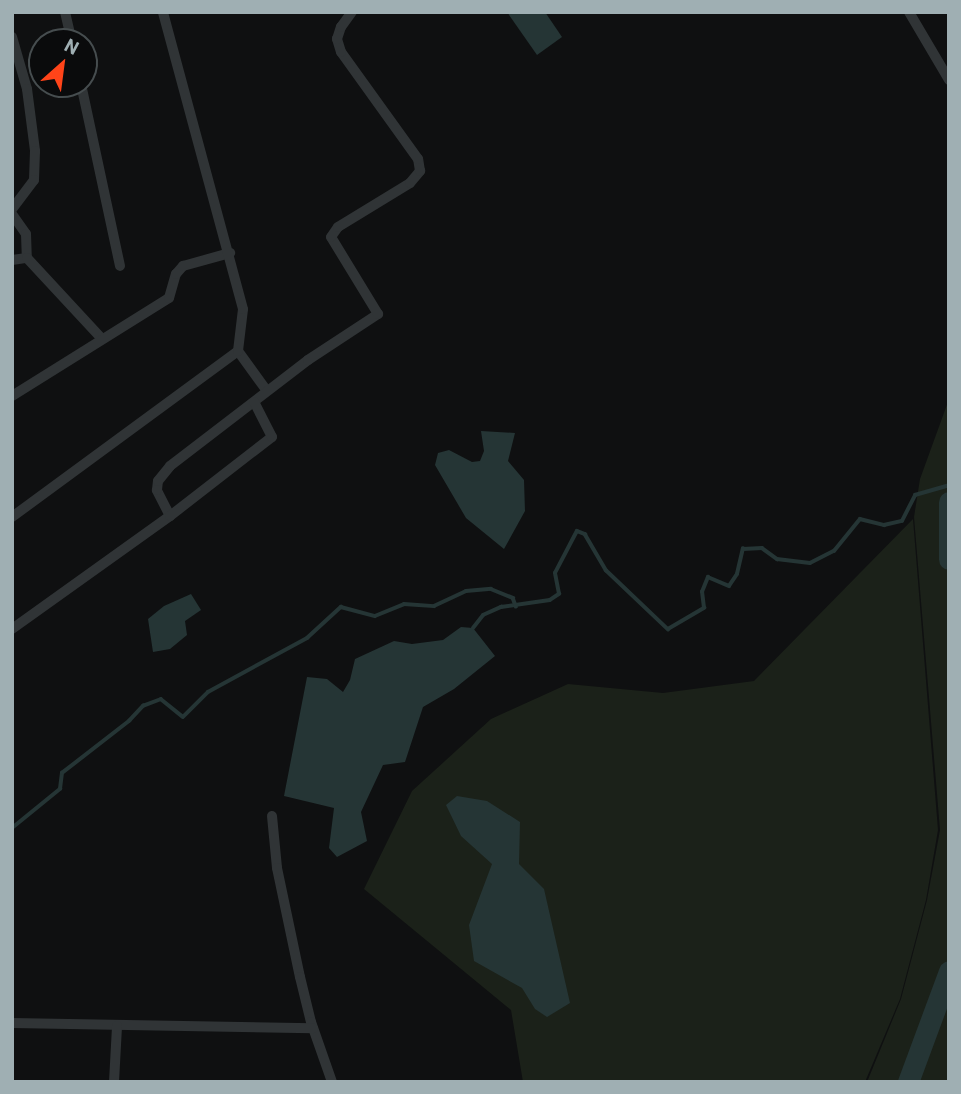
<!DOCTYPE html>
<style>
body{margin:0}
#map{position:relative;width:961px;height:1094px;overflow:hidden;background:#0f1011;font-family:Barlow,sans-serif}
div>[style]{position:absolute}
.green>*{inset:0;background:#1b2119}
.water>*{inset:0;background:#253535}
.stream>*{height:3.5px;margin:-1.75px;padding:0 1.75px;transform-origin:1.75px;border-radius:1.75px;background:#253535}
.river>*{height:21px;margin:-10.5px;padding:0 10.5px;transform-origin:10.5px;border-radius:10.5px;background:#253535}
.street>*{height:10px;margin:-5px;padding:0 5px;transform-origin:5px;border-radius:5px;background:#303436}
span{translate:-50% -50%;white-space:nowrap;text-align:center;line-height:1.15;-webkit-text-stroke:7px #0a0b0c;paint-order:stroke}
.frame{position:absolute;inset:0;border:14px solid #9fafb3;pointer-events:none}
.north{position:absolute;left:28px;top:28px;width:70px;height:70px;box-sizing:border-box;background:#0a0b0c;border:2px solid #464d4f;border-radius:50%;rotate:28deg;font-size:19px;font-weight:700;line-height:28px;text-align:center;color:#9fafb3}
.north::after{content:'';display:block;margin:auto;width:24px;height:32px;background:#ff4419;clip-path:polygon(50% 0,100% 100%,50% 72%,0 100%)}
</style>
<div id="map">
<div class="green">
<div style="clip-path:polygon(949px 399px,949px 1082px,867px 1082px,901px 999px,927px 900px,940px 830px,914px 517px,920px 479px)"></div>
<div style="clip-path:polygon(913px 519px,938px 830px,926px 900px,900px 999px,865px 1082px,523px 1082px,511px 1010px,364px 889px,412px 791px,491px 719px,568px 684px,663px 693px,754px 681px)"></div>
</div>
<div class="water">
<div style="clip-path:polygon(507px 12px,545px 12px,562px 37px,537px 55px)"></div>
<div style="clip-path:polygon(481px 431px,515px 433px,508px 461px,524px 480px,525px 511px,504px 549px,466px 518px,435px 465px,438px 453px,449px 450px,472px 462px,480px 461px,484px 451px)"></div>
<div style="clip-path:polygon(191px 594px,201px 610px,185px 621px,187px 635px,170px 649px,153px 652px,148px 619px,164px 606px)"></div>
<div style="clip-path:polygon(461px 627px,473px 628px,495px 656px,454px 689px,423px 707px,405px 762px,383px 765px,361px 812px,367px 841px,337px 857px,329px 848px,334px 808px,284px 796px,307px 677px,327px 679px,343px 692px,350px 680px,355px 659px,394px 641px,412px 644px,443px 640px)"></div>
<div style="clip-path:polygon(457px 796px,487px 801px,520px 822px,519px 864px,544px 889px,570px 1003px,547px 1017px,535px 1009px,522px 988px,474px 961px,469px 925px,492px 864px,461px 836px,446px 805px)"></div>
</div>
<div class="stream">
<div style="left:473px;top:628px;width:16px;rotate:-52deg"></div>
<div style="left:483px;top:615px;width:20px;rotate:-24deg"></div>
<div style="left:501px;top:607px;width:49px;rotate:-8.1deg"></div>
<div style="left:550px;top:600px;width:11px;rotate:-34deg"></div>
<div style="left:559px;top:594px;width:21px;rotate:-101deg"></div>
<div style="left:555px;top:573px;width:47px;rotate:-62.4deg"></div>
<div style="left:577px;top:531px;width:9px;rotate:21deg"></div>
<div style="left:585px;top:534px;width:42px;rotate:59.7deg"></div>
<div style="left:606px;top:570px;width:86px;rotate:43.6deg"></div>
<div style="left:668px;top:629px;width:42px;rotate:-30.3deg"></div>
<div style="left:704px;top:608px;width:16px;rotate:-97deg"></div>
<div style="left:702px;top:592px;width:16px;rotate:-68deg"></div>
<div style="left:708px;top:577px;width:23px;rotate:23deg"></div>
<div style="left:729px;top:586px;width:14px;rotate:-56deg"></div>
<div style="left:737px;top:574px;width:26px;rotate:-77deg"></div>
<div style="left:743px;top:549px;width:19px;rotate:-3deg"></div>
<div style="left:762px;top:548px;width:19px;rotate:36deg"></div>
<div style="left:777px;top:559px;width:33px;rotate:7deg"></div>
<div style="left:810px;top:563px;width:27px;rotate:-27deg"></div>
<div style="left:834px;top:551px;width:41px;rotate:-50.9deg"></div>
<div style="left:860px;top:519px;width:25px;rotate:14deg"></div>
<div style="left:884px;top:525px;width:18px;rotate:-13deg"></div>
<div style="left:902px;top:521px;width:29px;rotate:-63deg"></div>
<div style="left:915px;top:495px;width:35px;rotate:-16deg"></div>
<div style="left:12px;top:828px;width:62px;rotate:-39.1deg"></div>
<div style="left:60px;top:789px;width:16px;rotate:-83deg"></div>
<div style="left:62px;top:773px;width:85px;rotate:-37.8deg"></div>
<div style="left:129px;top:721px;width:21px;rotate:-47deg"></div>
<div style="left:143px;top:706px;width:19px;rotate:-21deg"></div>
<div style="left:161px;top:699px;width:28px;rotate:39deg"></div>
<div style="left:183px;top:717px;width:35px;rotate:-45deg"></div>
<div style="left:208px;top:692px;width:113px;rotate:-28.6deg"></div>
<div style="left:307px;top:638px;width:46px;rotate:-42.4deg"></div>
<div style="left:341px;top:607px;width:35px;rotate:15deg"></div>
<div style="left:375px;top:616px;width:31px;rotate:-22deg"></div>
<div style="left:404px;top:604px;width:30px;rotate:4deg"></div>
<div style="left:434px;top:606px;width:35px;rotate:-25deg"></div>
<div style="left:466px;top:591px;width:25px;rotate:-5deg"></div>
<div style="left:491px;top:589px;width:24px;rotate:22deg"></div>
<div style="left:513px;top:598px;width:9px;rotate:69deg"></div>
</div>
<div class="river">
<div style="left:949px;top:502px;width:57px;rotate:90deg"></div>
<div style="left:908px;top:1082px;width:118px;rotate:-69.7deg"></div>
</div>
<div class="street">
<div style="left:65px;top:12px;width:31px;rotate:77deg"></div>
<div style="left:909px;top:12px;width:79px;rotate:59.5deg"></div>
<div style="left:12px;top:37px;width:54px;rotate:73.9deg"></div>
<div style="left:27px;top:89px;width:63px;rotate:82.6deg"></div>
<div style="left:35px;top:151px;width:29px;rotate:92deg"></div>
<div style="left:34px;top:180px;width:36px;rotate:127deg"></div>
<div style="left:81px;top:84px;width:186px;rotate:77.9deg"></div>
<div style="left:12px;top:214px;width:24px;rotate:55deg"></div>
<div style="left:26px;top:234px;width:24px;rotate:88deg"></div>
<div style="left:12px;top:260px;width:15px;rotate:-8deg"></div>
<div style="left:27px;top:258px;width:110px;rotate:47.2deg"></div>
<div style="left:238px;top:351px;width:49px;rotate:54.1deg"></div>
<div style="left:12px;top:396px;width:185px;rotate:-32deg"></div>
<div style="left:169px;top:298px;width:25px;rotate:-74deg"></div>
<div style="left:176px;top:274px;width:11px;rotate:-49deg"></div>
<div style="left:183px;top:266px;width:49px;rotate:-15.5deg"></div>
<div style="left:170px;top:516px;width:29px;rotate:-117deg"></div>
<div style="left:157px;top:490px;width:9px;rotate:-84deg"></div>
<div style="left:158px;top:481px;width:19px;rotate:-51deg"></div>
<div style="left:170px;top:466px;width:174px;rotate:-37.5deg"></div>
<div style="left:308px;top:360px;width:84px;rotate:-33.3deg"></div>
<div style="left:378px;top:314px;width:90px;rotate:-121.4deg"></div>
<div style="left:331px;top:237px;width:12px;rotate:-55deg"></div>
<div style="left:338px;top:227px;width:84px;rotate:-31.4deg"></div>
<div style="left:410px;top:183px;width:16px;rotate:-50deg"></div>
<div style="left:420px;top:171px;width:12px;rotate:-99deg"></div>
<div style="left:418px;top:159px;width:132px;rotate:-125.7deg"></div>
<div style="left:341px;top:52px;width:14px;rotate:-107deg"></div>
<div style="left:337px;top:39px;width:13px;rotate:-72deg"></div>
<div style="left:341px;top:27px;width:19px;rotate:-54deg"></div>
<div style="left:12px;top:517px;width:280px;rotate:-36.3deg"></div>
<div style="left:238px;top:351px;width:42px;rotate:-83.2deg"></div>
<div style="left:243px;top:309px;width:308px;rotate:-105.1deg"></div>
<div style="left:12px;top:629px;width:194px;rotate:-35.6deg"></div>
<div style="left:170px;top:516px;width:129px;rotate:-37.8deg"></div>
<div style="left:272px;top:437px;width:39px;rotate:-117deg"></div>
<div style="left:272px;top:816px;width:52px;rotate:84.5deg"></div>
<div style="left:277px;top:868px;width:111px;rotate:78.1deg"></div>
<div style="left:300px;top:977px;width:46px;rotate:76.3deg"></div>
<div style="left:311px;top:1022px;width:64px;rotate:70.7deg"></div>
<div style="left:12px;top:1023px;width:301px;rotate:1deg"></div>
<div style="left:114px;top:1082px;width:56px;rotate:-86.9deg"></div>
</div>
<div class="frame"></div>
<div class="north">N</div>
</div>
